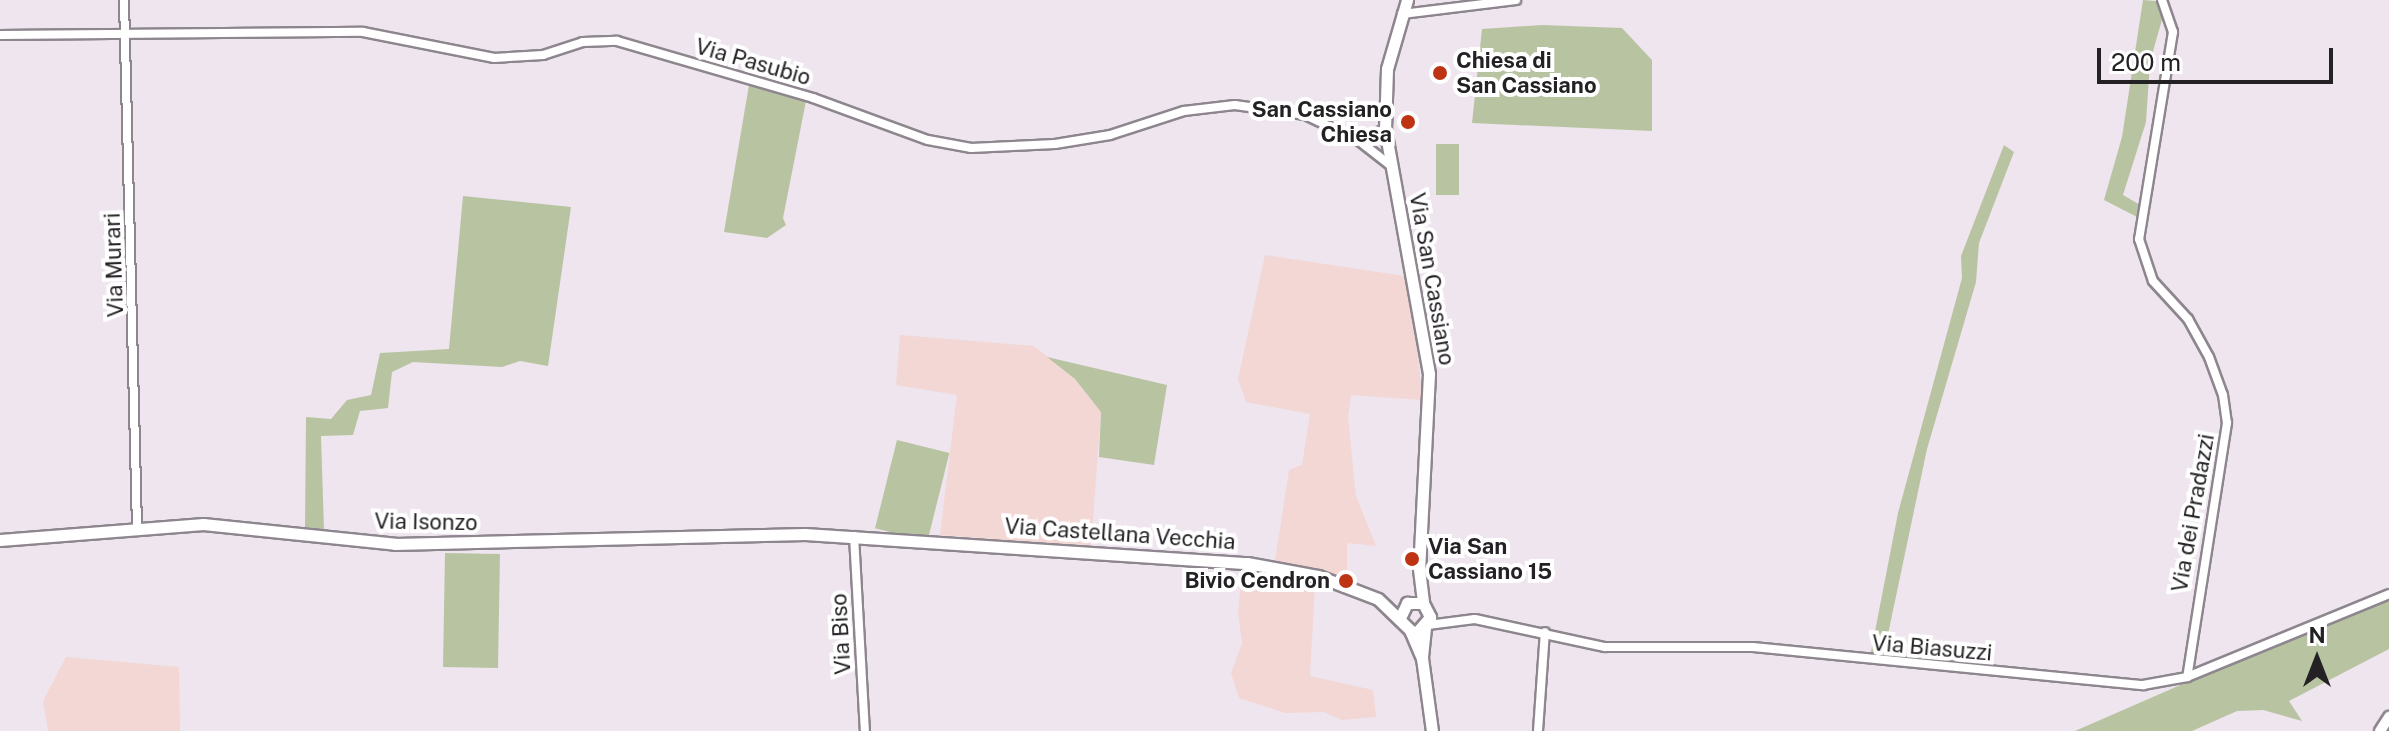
<!DOCTYPE html>
<style>
body{margin:0}
#map{position:relative;width:2389px;height:731px;overflow:hidden;background:#eee5ee;font-family:"Public Sans",sans-serif}
div>[style]{position:absolute}
.industrial>*{inset:0;background:#f2d7d4}
.green>*{inset:0;background:#b8c4a1;transform-origin:0 0}
.roads{filter:drop-shadow(2px 0 #8e868e) drop-shadow(-2px 0 #8e868e) drop-shadow(0 2px #8e868e) drop-shadow(0 -2px #8e868e)}
.minor>*{height:8px;margin:-4px;padding:0 4px;transform-origin:4px;border-radius:4px;background:#fff}
.tertiary>*{height:10px;margin:-5px;padding:0 5px;transform-origin:5px;border-radius:5px;background:#fff}
.secondary>*{height:11px;margin:-5.5px;padding:0 5.5px;transform-origin:5.5px;border-radius:5.5px;background:#fff}
.dots>*{width:22px;height:22px;translate:-50% -50%;box-sizing:border-box;border:4px solid #fff;border-radius:50%}
span{translate:-50% -50%;white-space:nowrap;text-align:center;line-height:1.15;-webkit-text-stroke:8px #fff;paint-order:stroke}
.poi-label{font-size:22px;color:#242124;font-weight:700}
.left{translate:0 -50%;text-align:left}
.right{translate:-100% -50%;text-align:right}
.street-label{font-size:22px;color:#242124}
.north{position:absolute;left:2277px;top:619px;width:80px;height:80px;-webkit-text-stroke:6px #fff;paint-order:stroke;rotate:0deg;font-size:22px;font-weight:700;line-height:32px;text-align:center;color:#242124}
.north::after{content:'';display:block;margin:auto;width:28px;height:36px;background:#242124;clip-path:polygon(50% 0,100% 100%,50% 72%,0 100%)}
.scale{position:absolute;left:2097px;top:48px;width:236px;height:36px;box-sizing:border-box;border:4px solid #242124;border-top:0;padding-left:10px;font-size:24px;line-height:28px;white-space:nowrap;color:#242124;-webkit-text-stroke:6px #fff;paint-order:stroke}
</style>
<div id="map">
<div class="industrial">
<div style="clip-path:polygon(1265px 255px,1404px 276px,1415px 318px,1422px 400px,1351px 395px,1348px 417px,1356px 496px,1376px 546px,1347px 543px,1347px 580px,1275px 561px,1289px 470px,1302px 465px,1310px 414px,1246px 402px,1238px 379px)"></div>
<div style="clip-path:polygon(900px 335px,1034px 346px,1075px 379px,1101px 412px,1091px 546px,940px 535px,957px 395px,896px 385px)"></div>
<div style="clip-path:polygon(1242px 575px,1315px 584px,1310px 676px,1373px 690px,1376px 717px,1342px 720px,1324px 712px,1285px 713px,1239px 698px,1231px 673px,1242px 643px,1238px 612px)"></div>
<div style="clip-path:polygon(66px 657px,179px 667px,180px 731px,48px 731px,43px 701px)"></div>
</div>
<div class="green">
<div style="clip-path:polygon(2143px 0,2167px 2px,2150px 62px,2146px 122px,2123px 195px,2142px 206px,2148px 215px,2145px 221px,2104px 200px,2122px 137px)"></div>
<div style="clip-path:polygon(1542px 25px,1622px 28px,1652px 60px,1652px 131px,1472px 123px,1482px 29px)"></div>
<div style="clip-path:polygon(749px 85px,806px 101px,783px 218px,786px 225px,767px 238px,724px 232px)"></div>
<div style="left:1436px;top:144px;width:23px;height:51px"></div>
<div style="clip-path:polygon(2004px 145px,2014px 152px,1979px 243px,1976px 282px,1927px 449px,1883px 658px,1870px 657px,1898px 513px,1962px 278px,1961px 256px)"></div>
<div style="clip-path:polygon(463px 196px,571px 207px,548px 366px,520px 361px,502px 367px,413px 362px,392px 372px,388px 408px,360px 411px,353px 435px,321px 436px,324px 530px,305px 527px,306px 417px,331px 419px,347px 400px,371px 395px,380px 353px,449px 349px)"></div>
<div style="clip-path:polygon(1047px 357px,1167px 385px,1154px 465px,1099px 457px,1101px 412px,1075px 379px)"></div>
<div style="left:897px;top:440px;width:54px;height:91px;rotate:14deg"></div>
<div style="left:500px;top:554px;width:114px;height:55px;rotate:91deg"></div>
<div style="clip-path:polygon(2389px 594px,2389px 649px,2289px 701px,2302px 721px,2263px 710px,2237px 711px,2192px 731px,2075px 731px)"></div>
</div>
<div class="roads">
<div class="minor">
<div style="left:124px;top:0;width:528px;rotate:88.59deg"></div>
<div style="left:2162px;top:0;width:34px;rotate:71deg"></div>
<div style="left:2173px;top:32px;width:210px;rotate:99.3deg"></div>
<div style="left:2139px;top:239px;width:44px;rotate:71.6deg"></div>
<div style="left:2153px;top:281px;width:52px;rotate:47.4deg"></div>
<div style="left:2188px;top:319px;width:43px;rotate:61.1deg"></div>
<div style="left:2209px;top:357px;width:40px;rotate:69.8deg"></div>
<div style="left:2223px;top:395px;width:28px;rotate:82deg"></div>
<div style="left:2227px;top:423px;width:257px;rotate:98.9deg"></div>
<div style="left:1402px;top:14px;width:115px;rotate:-7deg"></div>
<div style="left:0;top:35px;width:363px;rotate:-0.5deg"></div>
<div style="left:363px;top:32px;width:134px;rotate:11.2deg"></div>
<div style="left:494px;top:58px;width:49px;rotate:-3.5deg"></div>
<div style="left:543px;top:55px;width:42px;rotate:-18deg"></div>
<div style="left:583px;top:42px;width:34px;rotate:-2deg"></div>
<div style="left:617px;top:41px;width:204px;rotate:16.2deg"></div>
<div style="left:813px;top:98px;width:122px;rotate:20.1deg"></div>
<div style="left:928px;top:140px;width:44px;rotate:10.5deg"></div>
<div style="left:971px;top:148px;width:84px;rotate:-2.7deg"></div>
<div style="left:1055px;top:144px;width:56px;rotate:-9.3deg"></div>
<div style="left:1110px;top:135px;width:78px;rotate:-18deg"></div>
<div style="left:1184px;top:111px;width:51px;rotate:-6.7deg"></div>
<div style="left:1235px;top:105px;width:71px;rotate:8.1deg"></div>
<div style="left:1305px;top:115px;width:59px;rotate:25.3deg"></div>
<div style="left:1358px;top:140px;width:39px;rotate:38deg"></div>
<div style="left:1359px;top:140px;width:28px;rotate:-23deg"></div>
<div style="left:854px;top:536px;width:195px;rotate:86.8deg"></div>
<div style="left:1428px;top:625px;width:47px;rotate:-7.3deg"></div>
<div style="left:1475px;top:619px;width:133px;rotate:12.2deg"></div>
<div style="left:1605px;top:647px;width:148px"></div>
<div style="left:1753px;top:647px;width:392px;rotate:5.6deg"></div>
<div style="left:2143px;top:685px;width:45px;rotate:-10.3deg"></div>
<div style="left:2187px;top:677px;width:218px;rotate:-22.3deg"></div>
<div style="left:1538px;top:731px;width:99px;rotate:-86deg"></div>
</div>
<div class="tertiary">
<div style="left:2380px;top:731px;width:17px;rotate:-57deg"></div>
</div>
<div class="secondary">
<div style="left:1407px;top:0;width:72px;rotate:106.2deg"></div>
<div style="left:1387px;top:69px;width:60px;rotate:91.9deg"></div>
<div style="left:1385px;top:129px;width:249px;rotate:79.8deg"></div>
<div style="left:1429px;top:374px;width:195px;rotate:92.9deg"></div>
<div style="left:1419px;top:569px;width:34px;rotate:83deg"></div>
<div style="left:0;top:540px;width:204px;rotate:-4.5deg"></div>
<div style="left:203px;top:524px;width:193px;rotate:5.9deg"></div>
<div style="left:395px;top:544px;width:410px;rotate:-1.4deg"></div>
<div style="left:805px;top:534px;width:443px;rotate:3.8deg"></div>
<div style="left:1247px;top:563px;width:72px;rotate:10.4deg"></div>
<div style="left:1318px;top:576px;width:64px;rotate:21deg"></div>
<div style="left:1378px;top:599px;width:45px;rotate:44.1deg"></div>
<div style="left:1410px;top:630px;width:30px;rotate:67deg"></div>
<div style="left:1400px;top:618px;width:17px;rotate:-65deg"></div>
<div style="left:1407px;top:603px;width:16px"></div>
<div style="left:1423px;top:603px;width:16px;rotate:63deg"></div>
<div style="left:1430px;top:617px;width:18px;rotate:131deg"></div>
<div style="left:1425px;top:628px;width:30px;rotate:96deg"></div>
<div style="left:1422px;top:658px;width:74px;rotate:82.2deg"></div>
</div>
</div>
<div class="dots">
<div style="left:1440px;top:73px;background:#be3413"></div>
<div style="left:1408px;top:122px;background:#be3413"></div>
<div style="left:1412px;top:559px;background:#be3413"></div>
<div style="left:1346px;top:581px;background:#be3413"></div>
</div>
<div class="poi-label">
<span class="left" style="left:1456px;top:73px">Chiesa di<br>San Cassiano</span>
<span class="right" style="left:1392px;top:122px">San Cassiano<br>Chiesa</span>
<span class="left" style="left:1428px;top:559px">Via San<br>Cassiano 15</span>
<span class="right" style="left:1330px;top:581px">Bivio Cendron</span>
</div>
<div class="street-label">
<span style="left:753px;top:62px;rotate:16deg">Via Pasubio</span>
<span style="left:114px;top:265px;rotate:-92deg">Via Murari</span>
<span style="left:1432px;top:279px;rotate:80deg">Via San Cassiano</span>
<span style="left:2193px;top:513px;rotate:-80deg">Via dei Pradazzi</span>
<span style="left:426px;top:522px;rotate:1deg">Via Isonzo</span>
<span style="left:1120px;top:534px;rotate:4deg">Via Castellana Vecchia</span>
<span style="left:841px;top:634px;rotate:-93deg">Via Biso</span>
<span style="left:1932px;top:648px;rotate:5deg">Via Biasuzzi</span>
</div>
<div class="north">N</div>
<div class="scale">200 m</div>
</div>
